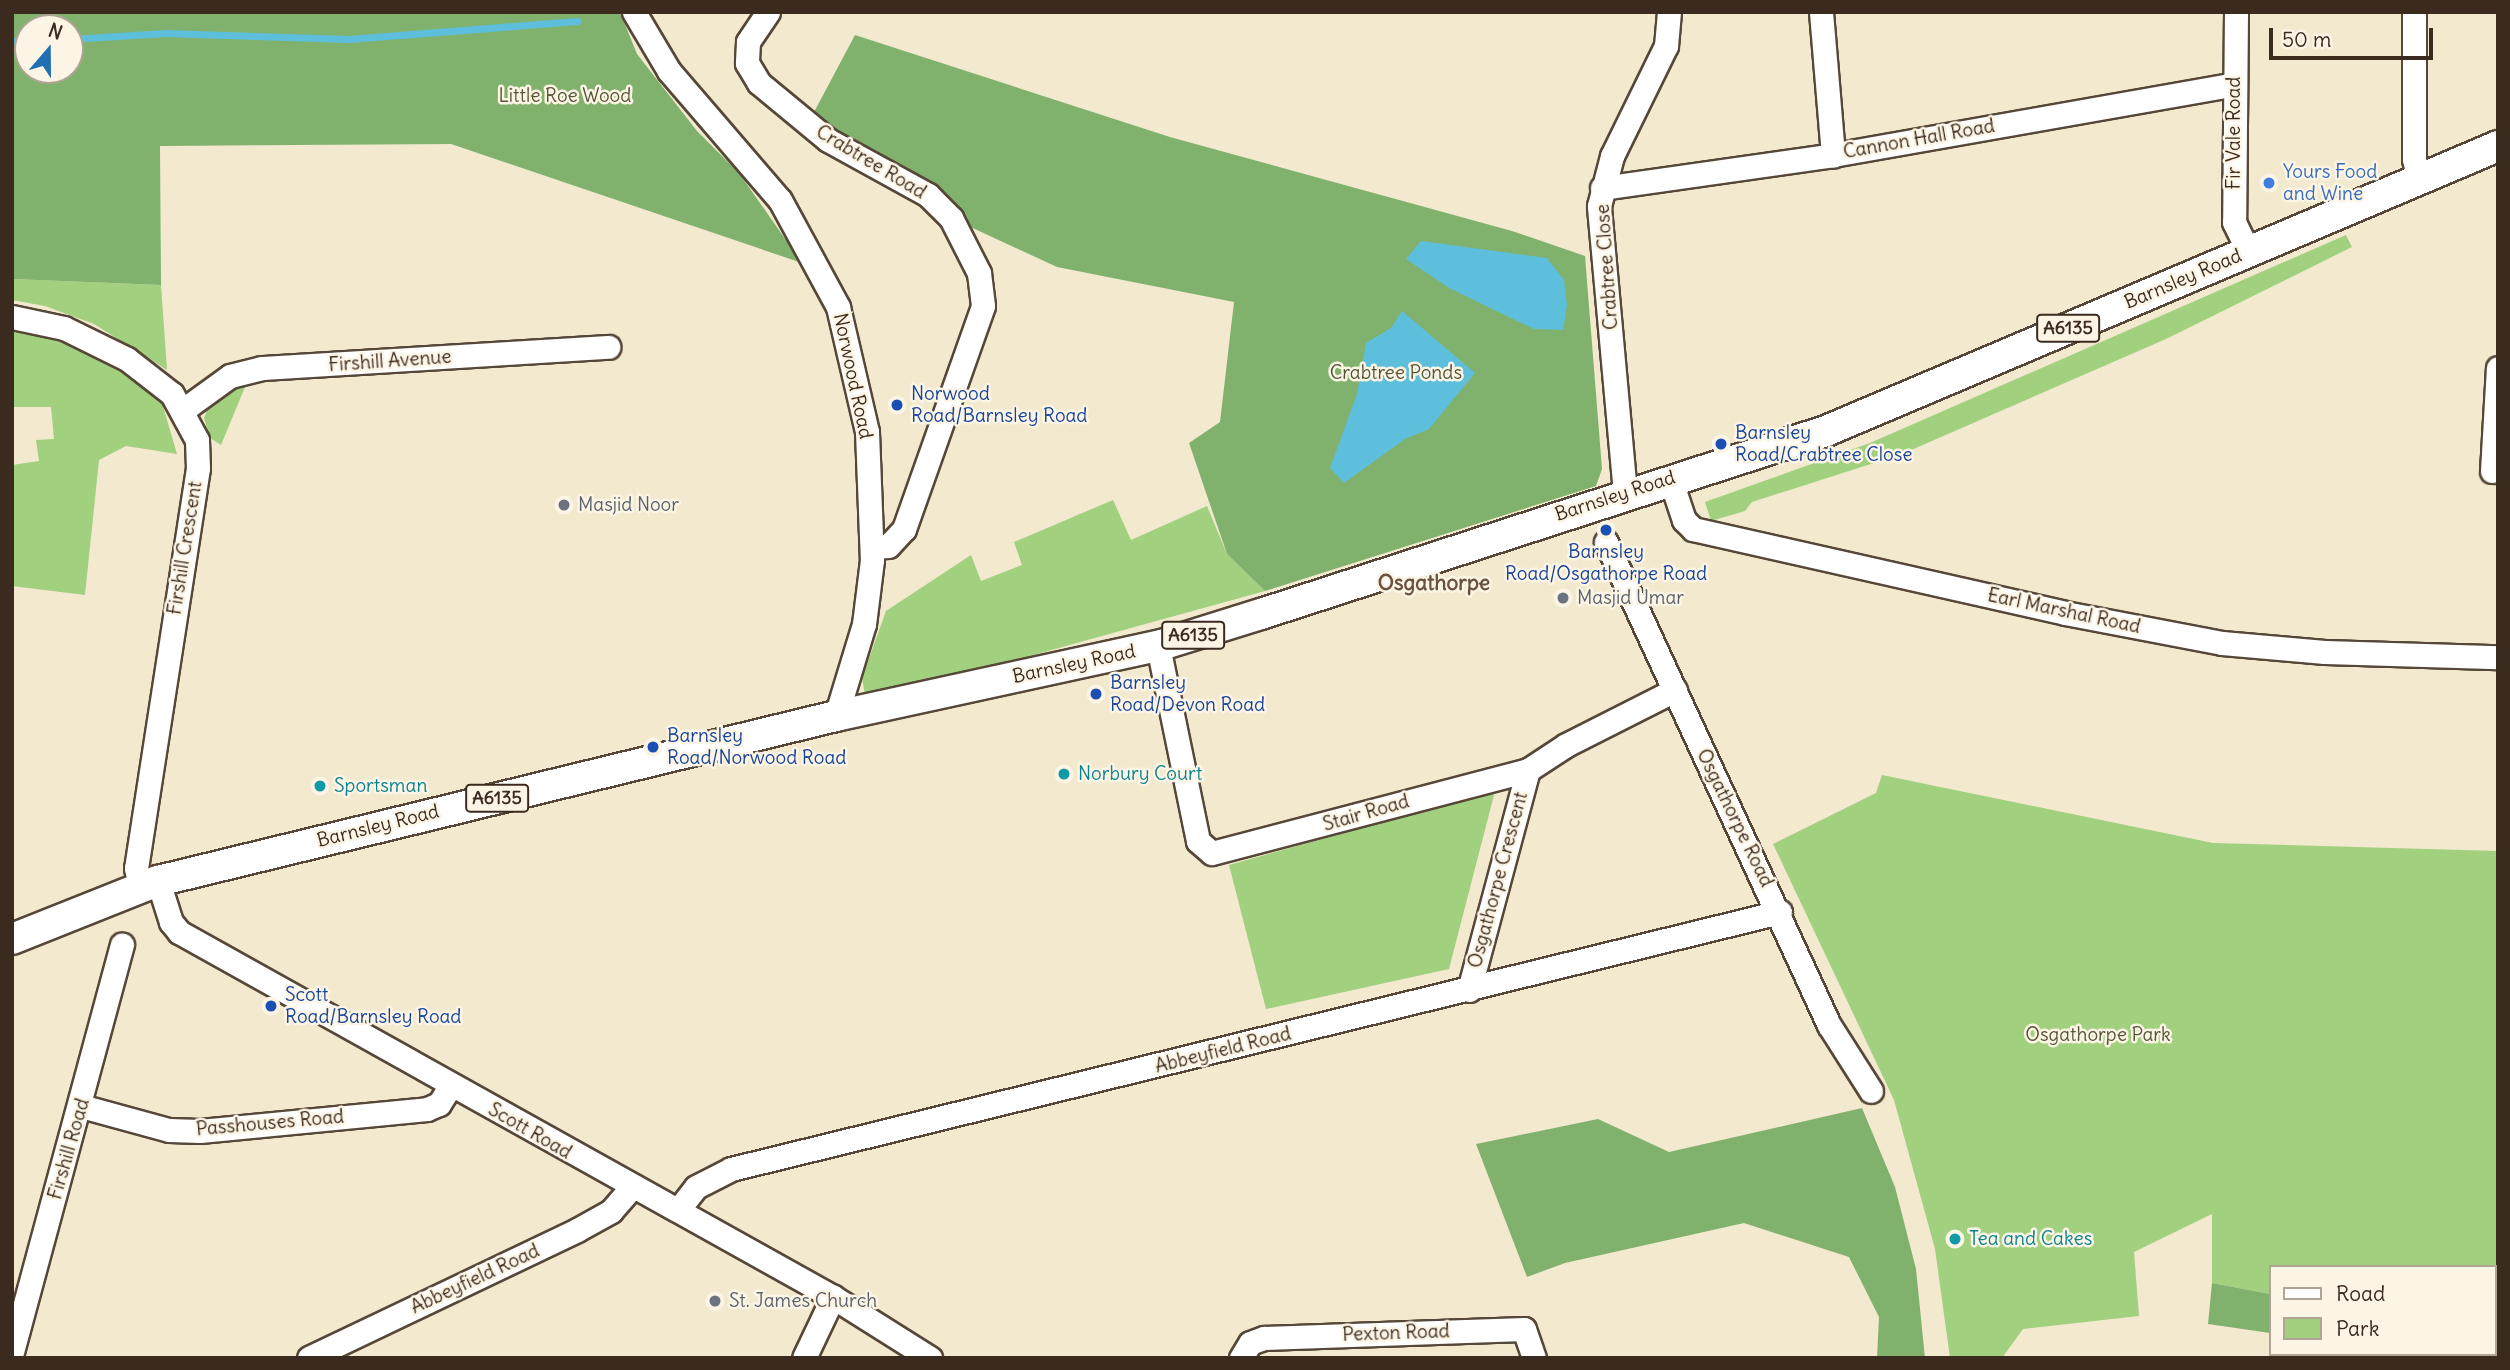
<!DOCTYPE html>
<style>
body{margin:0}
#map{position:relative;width:2510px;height:1370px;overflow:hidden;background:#f2e9ce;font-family:Delius,sans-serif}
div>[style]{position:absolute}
.green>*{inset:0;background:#a1d07f}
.forest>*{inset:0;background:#80b26e}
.water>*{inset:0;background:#5dbfdc}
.stream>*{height:7px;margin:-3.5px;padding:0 3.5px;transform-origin:3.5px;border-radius:3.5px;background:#5dbfdc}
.roads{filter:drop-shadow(2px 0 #564738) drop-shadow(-2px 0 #564738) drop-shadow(0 2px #564738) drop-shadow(0 -2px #564738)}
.minor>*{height:23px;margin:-11.5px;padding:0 11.5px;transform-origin:11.5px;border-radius:11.5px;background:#fff}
.major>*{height:30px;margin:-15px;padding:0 15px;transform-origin:15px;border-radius:15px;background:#fff}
.dots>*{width:19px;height:19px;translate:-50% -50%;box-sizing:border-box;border:4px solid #fcf5e5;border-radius:50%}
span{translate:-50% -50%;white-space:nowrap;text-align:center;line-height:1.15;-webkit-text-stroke:5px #fcf5e5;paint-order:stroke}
.shield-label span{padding:2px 5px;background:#fcf5e5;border:2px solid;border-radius:5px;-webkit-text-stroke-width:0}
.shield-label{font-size:18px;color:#3b2a1e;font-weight:700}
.park-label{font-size:19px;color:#545436}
.street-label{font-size:19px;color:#3b2a1e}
.shop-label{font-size:19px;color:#366cbe}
.left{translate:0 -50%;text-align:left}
.transit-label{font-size:19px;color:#164399}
.worship-label{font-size:19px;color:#5b616d}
.culture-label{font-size:19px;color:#0d838f}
.neighbourhood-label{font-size:21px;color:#6b5240;font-weight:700}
.frame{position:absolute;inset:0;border:14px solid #3b2a1e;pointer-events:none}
.legend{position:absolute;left:2269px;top:1265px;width:228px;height:91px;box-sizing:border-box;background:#fcf5e5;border:2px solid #afa495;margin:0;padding:9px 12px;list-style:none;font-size:21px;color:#3b2a1e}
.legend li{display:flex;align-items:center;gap:14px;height:35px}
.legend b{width:35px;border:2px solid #afa495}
.north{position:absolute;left:14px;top:14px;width:70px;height:70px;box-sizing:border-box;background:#fcf5e5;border:2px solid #afa495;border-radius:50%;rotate:20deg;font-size:19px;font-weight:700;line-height:28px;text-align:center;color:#3b2a1e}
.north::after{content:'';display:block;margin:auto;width:24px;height:32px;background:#1f6fb2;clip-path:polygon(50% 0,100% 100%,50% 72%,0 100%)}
.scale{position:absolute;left:2269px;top:28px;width:164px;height:32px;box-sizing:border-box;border:4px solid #3b2a1e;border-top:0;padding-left:9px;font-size:21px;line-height:24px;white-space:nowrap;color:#3b2a1e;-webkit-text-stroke:5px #fcf5e5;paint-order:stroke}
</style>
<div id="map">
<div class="green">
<div style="clip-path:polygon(2346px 235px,2352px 247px,2166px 339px,1902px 454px,1752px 502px,1745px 511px,1711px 521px,1705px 502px,1870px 443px)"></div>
<div style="clip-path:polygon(12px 279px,161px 285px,167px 370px,94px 324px,45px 306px,12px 300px)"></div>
<div style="clip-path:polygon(12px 330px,66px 342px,114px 367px,162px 403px,177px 454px,126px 446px,99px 460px,85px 595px,12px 586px,12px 465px,39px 461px,36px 440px,54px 439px,51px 407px,12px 407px)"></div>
<div style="clip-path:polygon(233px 384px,245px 387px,221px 445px,210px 438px,204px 418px,210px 403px)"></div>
<div style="clip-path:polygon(1113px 500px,1131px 540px,1207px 506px,1227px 554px,1265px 591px,877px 698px,865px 695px,862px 678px,886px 611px,971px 555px,981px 581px,1022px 565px,1014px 542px)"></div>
<div style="clip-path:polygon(1882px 775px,2213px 843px,2498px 851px,2498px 1313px,2494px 1313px,2494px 1267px,2270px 1267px,2270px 1294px,2212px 1283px,2212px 1214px,2134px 1252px,2139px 1316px,2023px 1329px,2002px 1358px,1950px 1358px,1935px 1249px,1894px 1100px,1773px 844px,1876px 793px)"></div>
<div style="clip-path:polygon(1495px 791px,1449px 969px,1266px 1009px,1229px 865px)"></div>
</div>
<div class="forest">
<div style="clip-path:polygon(evenodd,12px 12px,620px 12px,637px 54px,697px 131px,739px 173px,802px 263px,451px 144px,160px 146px,161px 285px,12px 279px,12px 12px,28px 28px,70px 28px,70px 70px,28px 70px,28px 28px)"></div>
<div style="clip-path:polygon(855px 35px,1170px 137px,1512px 231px,1585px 256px,1602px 469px,1596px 486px,1265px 591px,1227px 554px,1189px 443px,1220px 422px,1234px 302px,1057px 267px,951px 218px,855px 157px,813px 114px)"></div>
<div style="clip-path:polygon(1862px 1108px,1895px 1187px,1916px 1269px,1925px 1358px,1877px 1358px,1879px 1317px,1849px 1257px,1744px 1223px,1565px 1263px,1527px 1277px,1476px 1144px,1598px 1119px,1669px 1152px)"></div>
<div style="clip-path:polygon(2212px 1283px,2270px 1294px,2270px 1333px,2208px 1324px)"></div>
</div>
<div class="water">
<div style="clip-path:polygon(1421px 241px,1547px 258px,1564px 280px,1567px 305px,1563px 330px,1534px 329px,1449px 288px,1406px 259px)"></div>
<div style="clip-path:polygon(1402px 311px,1475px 373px,1429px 429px,1405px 439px,1344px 483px,1330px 468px,1357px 394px,1366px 343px,1391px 328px)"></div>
</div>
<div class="stream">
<div style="left:70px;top:39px;width:96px;rotate:-3.6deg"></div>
<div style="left:166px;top:33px;width:183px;rotate:1.9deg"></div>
<div style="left:349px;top:39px;width:229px;rotate:-4.5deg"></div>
<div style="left:12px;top:41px;width:16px"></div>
</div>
<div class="roads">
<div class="minor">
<div style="left:634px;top:12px;width:69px;rotate:59.3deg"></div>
<div style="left:669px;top:71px;width:170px;rotate:49.3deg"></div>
<div style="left:780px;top:200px;width:122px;rotate:61.5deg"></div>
<div style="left:838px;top:307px;width:128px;rotate:76.9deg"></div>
<div style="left:867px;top:432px;width:128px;rotate:87.8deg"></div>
<div style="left:872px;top:560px;width:64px;rotate:97.1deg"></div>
<div style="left:864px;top:624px;width:96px;rotate:106.9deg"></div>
<div style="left:768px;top:12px;width:36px;rotate:124deg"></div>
<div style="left:748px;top:42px;width:21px;rotate:93deg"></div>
<div style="left:747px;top:63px;width:23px;rotate:59deg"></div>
<div style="left:759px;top:83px;width:89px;rotate:39.6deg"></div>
<div style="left:828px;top:140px;width:114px;rotate:28.8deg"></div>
<div style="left:928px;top:195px;width:33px;rotate:45deg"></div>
<div style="left:951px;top:218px;width:62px;rotate:63deg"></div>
<div style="left:979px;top:273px;width:33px;rotate:83deg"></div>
<div style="left:983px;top:306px;width:237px;rotate:109.5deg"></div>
<div style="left:904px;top:529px;width:23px;rotate:133deg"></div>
<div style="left:888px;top:546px;width:16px;rotate:176deg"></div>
<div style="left:1821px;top:12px;width:144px;rotate:85.2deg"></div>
<div style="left:2236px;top:12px;width:210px;rotate:90.5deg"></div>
<div style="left:2234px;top:222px;width:32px;rotate:64deg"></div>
<div style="left:2414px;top:12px;width:147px;rotate:90deg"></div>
<div style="left:2414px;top:159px;width:22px;rotate:77deg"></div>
<div style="left:1602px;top:188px;width:233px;rotate:-8.1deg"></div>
<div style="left:1833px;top:155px;width:407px;rotate:-10deg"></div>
<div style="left:12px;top:317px;width:53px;rotate:11.9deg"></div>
<div style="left:64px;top:328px;width:70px;rotate:26.2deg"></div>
<div style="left:127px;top:359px;width:57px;rotate:37.9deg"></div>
<div style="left:172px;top:394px;width:52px;rotate:61.5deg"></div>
<div style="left:197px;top:440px;width:28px;rotate:88deg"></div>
<div style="left:198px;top:468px;width:405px;rotate:98.8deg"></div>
<div style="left:136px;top:868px;width:18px;rotate:77deg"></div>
<div style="left:183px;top:410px;width:58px;rotate:-35.9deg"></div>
<div style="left:230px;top:376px;width:33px;rotate:-14deg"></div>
<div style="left:262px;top:368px;width:347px;rotate:-3.5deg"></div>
<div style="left:2492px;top:471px;width:103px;rotate:-86.7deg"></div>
<div style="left:1670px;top:478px;width:44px;rotate:71.6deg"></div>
<div style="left:1684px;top:520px;width:13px;rotate:45deg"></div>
<div style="left:1693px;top:529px;width:381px;rotate:12.7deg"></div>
<div style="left:2065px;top:613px;width:160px;rotate:10.8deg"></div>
<div style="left:2222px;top:643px;width:103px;rotate:5deg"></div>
<div style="left:2325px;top:652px;width:173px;rotate:1.7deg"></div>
<div style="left:1625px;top:493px;width:288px;rotate:-95.2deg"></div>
<div style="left:1599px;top:206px;width:52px;rotate:-75.4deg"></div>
<div style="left:1612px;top:156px;width:123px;rotate:-63.9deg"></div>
<div style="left:1666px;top:46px;width:34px;rotate:-85deg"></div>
<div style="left:1606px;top:542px;width:532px;rotate:65.22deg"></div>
<div style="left:1829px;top:1025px;width:78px;rotate:57.5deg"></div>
<div style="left:1158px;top:646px;width:199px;rotate:78.4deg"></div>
<div style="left:1198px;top:841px;width:18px;rotate:41deg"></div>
<div style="left:1212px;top:853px;width:327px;rotate:-14.7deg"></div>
<div style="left:158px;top:881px;width:43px;rotate:72.4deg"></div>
<div style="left:171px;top:922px;width:13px;rotate:51deg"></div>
<div style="left:179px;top:932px;width:749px;rotate:29.17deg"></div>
<div style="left:833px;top:1297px;width:115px;rotate:32.2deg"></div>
<div style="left:1469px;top:990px;width:228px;rotate:-75deg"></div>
<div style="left:1528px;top:770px;width:45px;rotate:-33.3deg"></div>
<div style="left:1566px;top:745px;width:122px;rotate:-26.8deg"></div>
<div style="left:81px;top:1106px;width:91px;rotate:15.3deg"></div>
<div style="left:169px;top:1130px;width:31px;rotate:2deg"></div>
<div style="left:200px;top:1131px;width:228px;rotate:-5.5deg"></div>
<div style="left:427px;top:1109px;width:13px;rotate:-23deg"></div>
<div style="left:439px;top:1104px;width:22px;rotate:-58deg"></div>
<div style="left:678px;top:1210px;width:29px;rotate:-52deg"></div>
<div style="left:696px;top:1187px;width:39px;rotate:-27deg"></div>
<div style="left:731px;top:1169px;width:1080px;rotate:-13.77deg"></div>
<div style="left:12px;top:1352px;width:422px;rotate:-74.9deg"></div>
<div style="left:2447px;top:1357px;width:1px;rotate:90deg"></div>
<div style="left:309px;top:1358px;width:297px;rotate:-25.5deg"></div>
<div style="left:577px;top:1230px;width:39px;rotate:-29deg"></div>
<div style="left:611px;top:1211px;width:30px;rotate:-49deg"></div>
<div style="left:804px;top:1358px;width:68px;rotate:-64.6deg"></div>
<div style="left:1241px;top:1358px;width:17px;rotate:-59deg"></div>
<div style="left:1250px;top:1343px;width:15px;rotate:-20deg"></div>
<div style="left:1264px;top:1338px;width:260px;rotate:-2deg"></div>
<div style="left:1524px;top:1329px;width:31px;rotate:71deg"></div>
</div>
<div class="major">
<div style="left:12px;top:939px;width:157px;rotate:-21.7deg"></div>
<div style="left:158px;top:881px;width:698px;rotate:-13.68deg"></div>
<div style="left:836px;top:716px;width:330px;rotate:-12.3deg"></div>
<div style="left:1158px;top:646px;width:108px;rotate:-17.3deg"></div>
<div style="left:1261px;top:614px;width:594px;rotate:-17.95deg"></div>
<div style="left:1826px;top:431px;width:730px;rotate:-22.98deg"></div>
</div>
</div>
<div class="dots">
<div style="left:2269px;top:183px;background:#3f7fe0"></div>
<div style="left:897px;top:405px;background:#1a4fb4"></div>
<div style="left:1721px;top:444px;background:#1a4fb4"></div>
<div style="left:564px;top:505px;background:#6b7280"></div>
<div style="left:1606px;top:530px;background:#1a4fb4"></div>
<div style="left:1563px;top:598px;background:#6b7280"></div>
<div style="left:1096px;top:694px;background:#1a4fb4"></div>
<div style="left:653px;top:747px;background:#1a4fb4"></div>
<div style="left:1064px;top:774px;background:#0f9aa8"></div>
<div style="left:320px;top:786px;background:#0f9aa8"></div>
<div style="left:271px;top:1006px;background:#1a4fb4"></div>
<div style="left:1955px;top:1239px;background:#0f9aa8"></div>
<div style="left:715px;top:1301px;background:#6b7280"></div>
</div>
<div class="shield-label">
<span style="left:2068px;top:328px">A6135</span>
<span style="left:1193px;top:635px">A6135</span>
<span style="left:497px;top:798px">A6135</span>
</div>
<div class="park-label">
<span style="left:565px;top:96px">Little Roe Wood</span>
<span style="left:1396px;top:373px">Crabtree Ponds</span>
<span style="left:2098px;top:1035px">Osgathorpe Park</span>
</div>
<div class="street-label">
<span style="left:2234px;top:133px;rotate:-90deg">Fir Vale Road</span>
<span style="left:1919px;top:139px;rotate:-10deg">Cannon Hall Road</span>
<span style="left:871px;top:162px;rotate:31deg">Crabtree Road</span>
<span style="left:1607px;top:267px;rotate:-94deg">Crabtree Close</span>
<span style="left:2183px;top:279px;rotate:-23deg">Barnsley Road</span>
<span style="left:390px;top:361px;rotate:-4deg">Firshill Avenue</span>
<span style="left:853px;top:376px;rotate:78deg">Norwood Road</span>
<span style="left:1615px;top:496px;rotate:-18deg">Barnsley Road</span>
<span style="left:185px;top:548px;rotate:-81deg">Firshill Crescent</span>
<span style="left:2064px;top:611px;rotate:12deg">Earl Marshal Road</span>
<span style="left:1074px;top:664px;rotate:-12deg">Barnsley Road</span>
<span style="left:1366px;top:813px;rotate:-16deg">Stair Road</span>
<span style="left:1735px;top:818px;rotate:64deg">Osgathorpe Road</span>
<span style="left:378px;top:826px;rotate:-14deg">Barnsley Road</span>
<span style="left:1498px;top:880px;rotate:-75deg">Osgathorpe Crescent</span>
<span style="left:1223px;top:1050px;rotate:-14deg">Abbeyfield Road</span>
<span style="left:270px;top:1123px;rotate:-5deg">Passhouses Road</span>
<span style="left:530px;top:1131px;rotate:30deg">Scott Road</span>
<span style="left:69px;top:1149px;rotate:-74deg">Firshill Road</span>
<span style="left:475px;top:1279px;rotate:-25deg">Abbeyfield Road</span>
<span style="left:1396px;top:1333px;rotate:-2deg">Pexton Road</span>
</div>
<div class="shop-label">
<span class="left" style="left:2283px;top:183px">Yours Food<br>and Wine</span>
</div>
<div class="transit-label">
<span class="left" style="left:911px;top:405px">Norwood<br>Road/Barnsley Road</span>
<span class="left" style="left:1735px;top:444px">Barnsley<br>Road/Crabtree Close</span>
<span style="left:1606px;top:563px">Barnsley<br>Road/Osgathorpe Road</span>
<span class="left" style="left:1110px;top:694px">Barnsley<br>Road/Devon Road</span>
<span class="left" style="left:667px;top:747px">Barnsley<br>Road/Norwood Road</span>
<span class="left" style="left:285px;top:1006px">Scott<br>Road/Barnsley Road</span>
</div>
<div class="worship-label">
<span class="left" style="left:578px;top:505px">Masjid Noor</span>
<span class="left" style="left:1577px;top:598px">Masjid Umar</span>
<span class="left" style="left:729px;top:1301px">St. James Church</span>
</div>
<div class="culture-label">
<span class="left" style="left:1078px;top:774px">Norbury Court</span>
<span class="left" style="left:334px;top:786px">Sportsman</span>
<span class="left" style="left:1969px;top:1239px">Tea and Cakes</span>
</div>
<div class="neighbourhood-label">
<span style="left:1434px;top:583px">Osgathorpe</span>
</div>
<div class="frame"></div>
<ul class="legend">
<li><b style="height:9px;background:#fff"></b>Road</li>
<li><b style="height:19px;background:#a1d07f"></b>Park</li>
</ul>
<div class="north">N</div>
<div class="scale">50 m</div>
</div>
